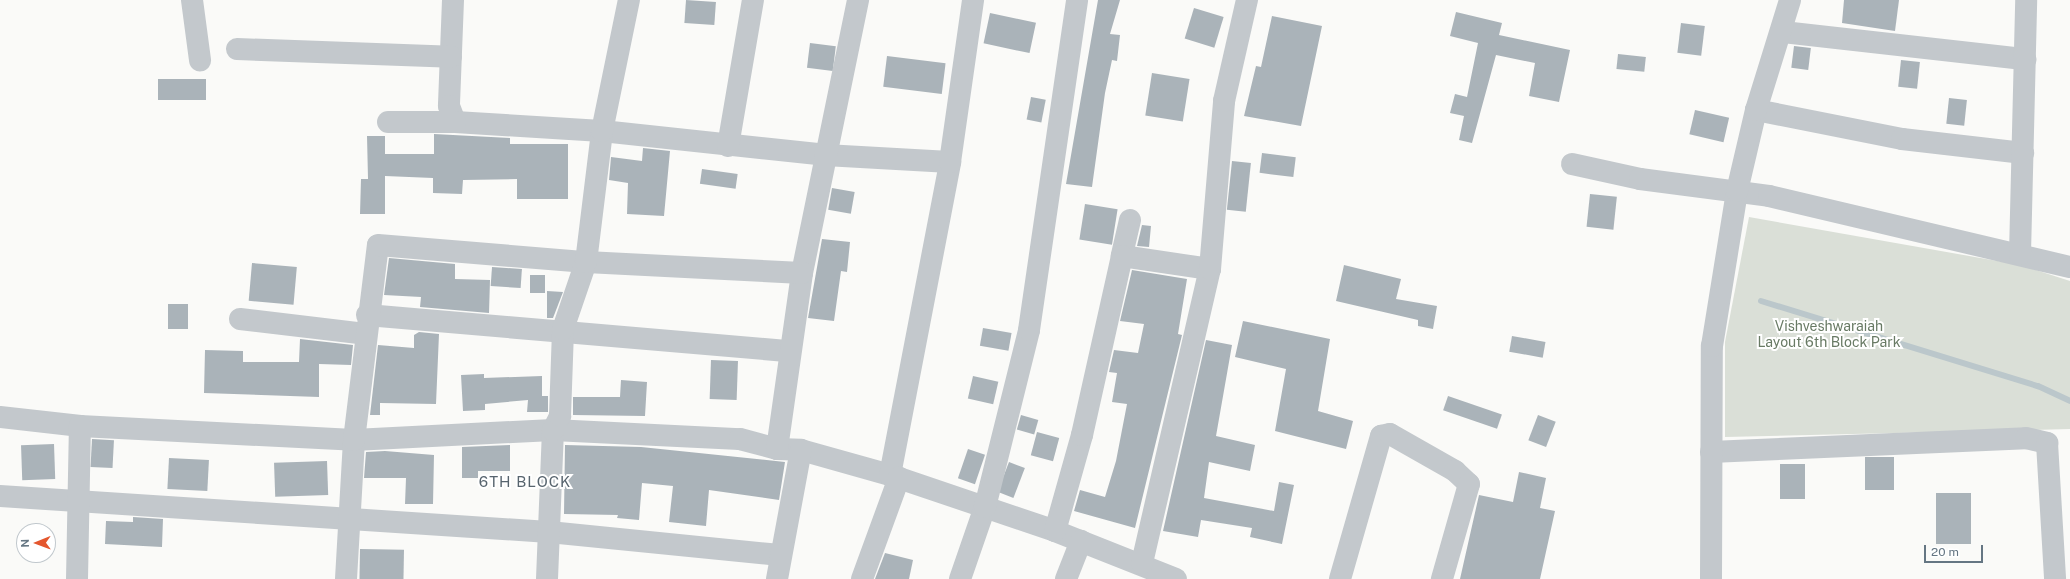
<!DOCTYPE html>
<style>
body{margin:0}
#map{position:relative;width:2070px;height:579px;overflow:hidden;background:#fafaf8;font-family:"Public Sans",sans-serif}
div>[style]{position:absolute}
.green>*{inset:0;background:#dadfd7}
.stream>*{height:6px;margin:-3px;padding:0 3px;transform-origin:3px;border-radius:3px;background:#bbc7cb}
.building>*{inset:0;background:#aab3b9;transform-origin:0 0}
.minor>*{height:22px;margin:-11px;padding:0 11px;transform-origin:11px;border-radius:11px;background:#c3c8cc}
span{translate:-50% -50%;white-space:nowrap;text-align:center;line-height:1.15;-webkit-text-stroke:4px #fff;paint-order:stroke}
.park-label{font-size:14px;color:#687a64}
.neighbourhood-label{font-size:15px;color:#57646e;letter-spacing:1px}
.north{position:absolute;left:16px;top:523px;width:40px;height:40px;box-sizing:border-box;background:#fff;border:1px solid #c1c8cd;border-radius:50%;rotate:269deg;font-size:11px;font-weight:700;line-height:16px;text-align:center;color:#657683}
.north::after{content:'';display:block;margin:auto;width:14px;height:18px;background:#e4572e;clip-path:polygon(50% 0,100% 100%,50% 72%,0 100%)}
.scale{position:absolute;left:1924px;top:545px;width:59px;height:18px;box-sizing:border-box;border:2px solid #657683;border-top:0;padding-left:5px;font-size:12px;line-height:14px;white-space:nowrap;color:#657683;-webkit-text-stroke:3px #fff;paint-order:stroke}
</style>
<div id="map">
<div class="green">
<div style="clip-path:polygon(1749px 217px,2020px 265px,2070px 281px,2070px 429px,1725px 437px,1725px 342px)"></div>
</div>
<div class="stream">
<div style="left:1761px;top:301px;width:290px;rotate:17.1deg"></div>
<div style="left:2038px;top:386px;width:35px;rotate:25deg"></div>
</div>
<div class="building">
<div style="left:686px;top:0;width:30px;height:23px;rotate:4deg"></div>
<div style="clip-path:polygon(1098px 0,1120px 0,1110px 34px,1120px 35px,1117px 61px,1112px 60px,1105px 93px,1092px 187px,1066px 184px)"></div>
<div style="clip-path:polygon(1844px 0,1899px 0,1895px 31px,1842px 23px)"></div>
<div style="left:1194px;top:8px;width:31px;height:32px;rotate:17deg"></div>
<div style="clip-path:polygon(1456px 12px,1502px 23px,1499px 35px,1570px 50px,1559px 102px,1529px 96px,1535px 63px,1496px 55px,1472px 143px,1459px 140px,1464px 116px,1450px 113px,1455px 94px,1467px 97px,1478px 43px,1450px 36px)"></div>
<div style="left:990px;top:13px;width:47px;height:31px;rotate:12deg"></div>
<div style="clip-path:polygon(1272px 16px,1322px 26px,1301px 126px,1244px 116px,1256px 66px,1261px 67px)"></div>
<div style="left:1681px;top:23px;width:24px;height:30px;rotate:7deg"></div>
<div style="left:810px;top:43px;width:26px;height:25px;rotate:7deg"></div>
<div style="left:1794px;top:46px;width:17px;height:22px;rotate:7deg"></div>
<div style="left:1618px;top:54px;width:28px;height:15px;rotate:6deg"></div>
<div style="left:887px;top:56px;width:59px;height:31px;rotate:7deg"></div>
<div style="left:1901px;top:60px;width:19px;height:27px;rotate:6deg"></div>
<div style="left:1152px;top:73px;width:38px;height:43px;rotate:9deg"></div>
<div style="left:158px;top:79px;width:48px;height:21px"></div>
<div style="left:1031px;top:97px;width:15px;height:23px;rotate:11deg"></div>
<div style="left:1949px;top:98px;width:18px;height:26px;rotate:6deg"></div>
<div style="left:1695px;top:110px;width:35px;height:25px;rotate:13deg"></div>
<div style="clip-path:polygon(434px 134px,510px 138px,510px 144px,568px 144px,568px 199px,517px 199px,517px 179px,463px 180px,462px 194px,433px 193px,433px 178px,385px 176px,385px 214px,360px 214px,361px 179px,368px 179px,367px 136px,385px 136px,385px 154px,434px 154px)"></div>
<div style="clip-path:polygon(643px 148px,670px 151px,664px 216px,627px 214px,628px 183px,609px 180px,611px 157px,642px 161px)"></div>
<div style="left:1262px;top:153px;width:34px;height:20px;rotate:7deg"></div>
<div style="left:1232px;top:161px;width:19px;height:49px;rotate:6deg"></div>
<div style="left:702px;top:169px;width:36px;height:15px;rotate:8deg"></div>
<div style="left:832px;top:188px;width:23px;height:22px;rotate:10deg"></div>
<div style="left:1590px;top:194px;width:27px;height:33px;rotate:6deg"></div>
<div style="left:1085px;top:204px;width:33px;height:36px;rotate:9deg"></div>
<div style="clip-path:polygon(1142px 225px,1151px 226px,1149px 247px,1137px 246px)"></div>
<div style="clip-path:polygon(822px 239px,850px 242px,847px 272px,841px 271px,834px 321px,808px 318px)"></div>
<div style="clip-path:polygon(389px 258px,455px 264px,455px 279px,490px 280px,489px 313px,420px 307px,421px 297px,384px 295px)"></div>
<div style="left:252px;top:263px;width:45px;height:38px;rotate:5deg"></div>
<div style="clip-path:polygon(1344px 265px,1401px 279px,1396px 299px,1437px 306px,1433px 329px,1418px 326px,1418px 320px,1336px 301px)"></div>
<div style="left:492px;top:267px;width:30px;height:19px;rotate:4deg"></div>
<div style="clip-path:polygon(1132px 270px,1187px 279px,1178px 334px,1182px 335px,1135px 528px,1074px 511px,1080px 490px,1105px 497px,1116px 461px,1127px 404px,1112px 402px,1117px 373px,1109px 372px,1114px 350px,1138px 353px,1144px 324px,1120px 321px)"></div>
<div style="left:530px;top:275px;width:15px;height:18px"></div>
<div style="clip-path:polygon(547px 291px,563px 292px,553px 318px,547px 318px)"></div>
<div style="left:188px;top:304px;width:25px;height:20px;rotate:90deg"></div>
<div style="clip-path:polygon(1243px 321px,1330px 339px,1318px 411px,1353px 421px,1346px 449px,1275px 431px,1286px 369px,1235px 357px)"></div>
<div style="left:983px;top:328px;width:29px;height:18px;rotate:10deg"></div>
<div style="clip-path:polygon(419px 332px,439px 334px,436px 404px,380px 403px,380px 415px,370px 415px,378px 345px,414px 348px,414px 335px)"></div>
<div style="left:1512px;top:336px;width:34px;height:16px;rotate:10deg"></div>
<div style="clip-path:polygon(300px 339px,353px 345px,351px 365px,319px 364px,319px 397px,204px 393px,205px 350px,243px 351px,243px 362px,299px 362px)"></div>
<div style="clip-path:polygon(1206px 340px,1232px 345px,1216px 436px,1255px 445px,1250px 471px,1209px 462px,1204px 498px,1274px 511px,1279px 482px,1294px 485px,1282px 544px,1250px 537px,1252px 528px,1201px 520px,1198px 537px,1163px 531px)"></div>
<div style="left:711px;top:360px;width:27px;height:39px;rotate:2deg"></div>
<div style="clip-path:polygon(484px 374px,484px 378px,542px 376px,542px 396px,548px 396px,548px 412px,527px 412px,528px 400px,485px 404px,485px 410px,463px 411px,461px 375px)"></div>
<div style="left:973px;top:376px;width:26px;height:23px;rotate:13deg"></div>
<div style="clip-path:polygon(621px 380px,647px 382px,645px 416px,573px 415px,573px 397px,620px 397px)"></div>
<div style="left:1448px;top:396px;width:57px;height:15px;rotate:19deg"></div>
<div style="left:1021px;top:415px;width:18px;height:15px;rotate:16deg"></div>
<div style="left:1538px;top:415px;width:19px;height:27px;rotate:21deg"></div>
<div style="left:1037px;top:432px;width:23px;height:24px;rotate:15deg"></div>
<div style="left:92px;top:439px;width:22px;height:28px;rotate:3deg"></div>
<div style="left:54px;top:444px;width:35px;height:33px;rotate:88deg"></div>
<div style="clip-path:polygon(510px 445px,510px 471px,478px 471px,478px 478px,462px 478px,462px 447px)"></div>
<div style="clip-path:polygon(565px 445px,641px 447px,785px 462px,779px 500px,709px 490px,706px 526px,669px 522px,673px 486px,642px 483px,639px 520px,617px 518px,618px 515px,564px 514px)"></div>
<div style="left:968px;top:449px;width:18px;height:31px;rotate:19deg"></div>
<div style="clip-path:polygon(385px 451px,434px 455px,433px 504px,405px 504px,406px 478px,364px 478px,366px 452px)"></div>
<div style="left:1894px;top:457px;width:33px;height:29px;rotate:90deg"></div>
<div style="left:169px;top:458px;width:40px;height:31px;rotate:3deg"></div>
<div style="left:327px;top:461px;width:34px;height:53px;rotate:88deg"></div>
<div style="left:1009px;top:462px;width:17px;height:32px;rotate:21deg"></div>
<div style="left:1780px;top:464px;width:25px;height:35px"></div>
<div style="clip-path:polygon(1519px 472px,1546px 478px,1540px 508px,1555px 511px,1540px 579px,1460px 579px,1479px 495px,1513px 502px)"></div>
<div style="left:1936px;top:493px;width:35px;height:51px"></div>
<div style="clip-path:polygon(133px 517px,163px 519px,162px 547px,105px 544px,106px 521px,133px 522px)"></div>
<div style="left:360px;top:549px;width:44px;height:30px;rotate:1deg"></div>
<div style="clip-path:polygon(885px 553px,913px 560px,909px 579px,875px 579px)"></div>
</div>
<div class="minor">
<div style="left:192px;top:0;width:61px;rotate:82.4deg"></div>
<div style="left:453px;top:0;width:106px;rotate:92.2deg"></div>
<div style="left:449px;top:106px;width:17px;rotate:69deg"></div>
<div style="left:455px;top:122px;width:147px;rotate:3.5deg"></div>
<div style="left:602px;top:131px;width:224px;rotate:6.1deg"></div>
<div style="left:825px;top:155px;width:125px;rotate:3.2deg"></div>
<div style="left:1783px;top:32px;width:244px;rotate:6.4deg"></div>
<div style="left:237px;top:49px;width:214px;rotate:2.1deg"></div>
<div style="left:1756px;top:110px;width:149px;rotate:11.2deg"></div>
<div style="left:1902px;top:139px;width:122px;rotate:6.6deg"></div>
<div style="left:388px;top:122px;width:67px"></div>
<div style="left:728px;top:146px;width:148px;rotate:-80.3deg"></div>
<div style="left:1572px;top:164px;width:70px;rotate:12.4deg"></div>
<div style="left:1640px;top:179px;width:130px;rotate:7.5deg"></div>
<div style="left:1769px;top:196px;width:309px;rotate:13.3deg"></div>
<div style="left:1130px;top:220px;width:37px;rotate:103deg"></div>
<div style="left:1122px;top:256px;width:89px;rotate:8.4deg"></div>
<div style="left:2020px;top:254px;width:254px;rotate:-88.6deg"></div>
<div style="left:367px;top:315px;width:424px;rotate:4.9deg"></div>
<div style="left:240px;top:319px;width:126px;rotate:6.8deg"></div>
<div style="left:0;top:417px;width:81px;rotate:6.4deg"></div>
<div style="left:80px;top:426px;width:274px;rotate:2.9deg"></div>
<div style="left:354px;top:440px;width:199px;rotate:-2.9deg"></div>
<div style="left:553px;top:430px;width:187px;rotate:2.8deg"></div>
<div style="left:740px;top:439px;width:38px;rotate:15deg"></div>
<div style="left:777px;top:449px;width:24px;rotate:2deg"></div>
<div style="left:801px;top:450px;width:92px;rotate:15.7deg"></div>
<div style="left:890px;top:475px;width:174px;rotate:18.7deg"></div>
<div style="left:1055px;top:531px;width:130px;rotate:21.6deg"></div>
<div style="left:777px;top:449px;width:178px;rotate:-81.9deg"></div>
<div style="left:802px;top:273px;width:279px;rotate:-78.4deg"></div>
<div style="left:1711px;top:452px;width:315px;rotate:-2.5deg"></div>
<div style="left:2026px;top:438px;width:22px;rotate:13deg"></div>
<div style="left:2047px;top:443px;width:136px;rotate:86.6deg"></div>
<div style="left:890px;top:475px;width:319px;rotate:-79.1deg"></div>
<div style="left:950px;top:162px;width:164px;rotate:-81.9deg"></div>
<div style="left:0;top:496px;width:550px;rotate:3.75deg"></div>
<div style="left:549px;top:532px;width:232px;rotate:5.7deg"></div>
<div style="left:1055px;top:531px;width:100px;rotate:-74.3deg"></div>
<div style="left:1082px;top:435px;width:183px;rotate:-77.4deg"></div>
<div style="left:1142px;top:563px;width:302px;rotate:-77deg"></div>
<div style="left:1210px;top:269px;width:169px;rotate:-85.2deg"></div>
<div style="left:1224px;top:101px;width:104px;rotate:-77.2deg"></div>
<div style="left:77px;top:579px;width:153px;rotate:-88.9deg"></div>
<div style="left:346px;top:579px;width:139px;rotate:-86.7deg"></div>
<div style="left:354px;top:440px;width:196px;rotate:-83deg"></div>
<div style="left:378px;top:245px;width:209px;rotate:4.7deg"></div>
<div style="left:586px;top:262px;width:216px;rotate:2.9deg"></div>
<div style="left:547px;top:579px;width:149px;rotate:-87.7deg"></div>
<div style="left:553px;top:430px;width:16px;rotate:-63deg"></div>
<div style="left:560px;top:416px;width:87px;rotate:-88deg"></div>
<div style="left:563px;top:329px;width:71px;rotate:-71.1deg"></div>
<div style="left:586px;top:262px;width:132px;rotate:-83deg"></div>
<div style="left:602px;top:131px;width:134px;rotate:-78.4deg"></div>
<div style="left:777px;top:579px;width:131px;rotate:-79.5deg"></div>
<div style="left:862px;top:579px;width:108px;rotate:-69.9deg"></div>
<div style="left:960px;top:579px;width:76px;rotate:-70.9deg"></div>
<div style="left:985px;top:507px;width:182px;rotate:-76deg"></div>
<div style="left:1029px;top:330px;width:333px;rotate:-81.7deg"></div>
<div style="left:1066px;top:579px;width:41px;rotate:-68.5deg"></div>
<div style="left:1340px;top:579px;width:149px;rotate:-74deg"></div>
<div style="left:1381px;top:436px;width:9px;rotate:-13deg"></div>
<div style="left:1390px;top:434px;width:75px;rotate:29.6deg"></div>
<div style="left:1455px;top:471px;width:19px;rotate:43deg"></div>
<div style="left:1469px;top:484px;width:99px;rotate:105.9deg"></div>
<div style="left:1711px;top:579px;width:233px;rotate:-89.8deg"></div>
<div style="left:1712px;top:346px;width:157px;rotate:-80.8deg"></div>
<div style="left:1737px;top:191px;width:83px;rotate:-76.8deg"></div>
<div style="left:1756px;top:110px;width:115px;rotate:-72.8deg"></div>
</div>
<div class="park-label">
<span style="left:1829px;top:334px">Vishveshwaraiah<br>Layout 6th Block Park</span>
</div>
<div class="neighbourhood-label">
<span style="left:525px;top:482px">6TH BLOCK</span>
</div>
<div class="north">N</div>
<div class="scale">20 m</div>
</div>
